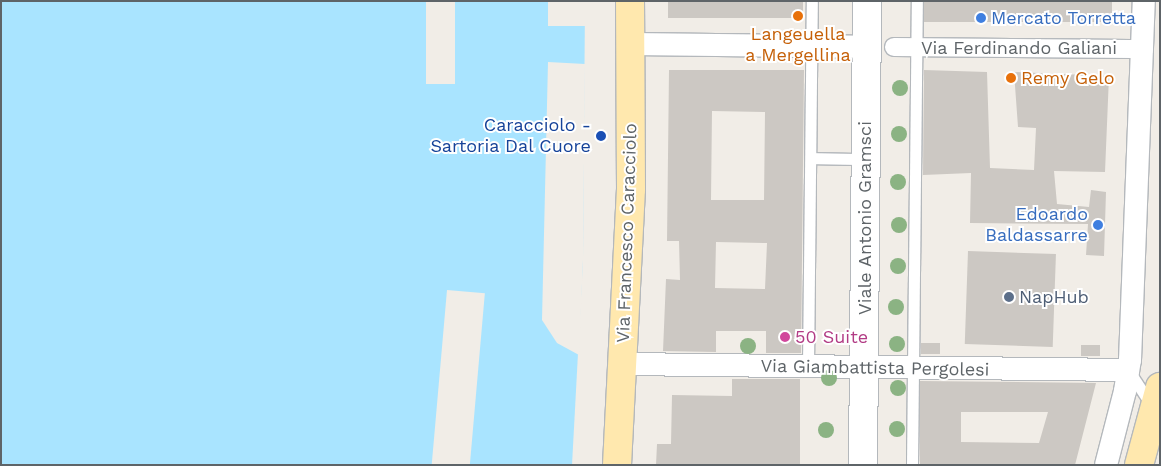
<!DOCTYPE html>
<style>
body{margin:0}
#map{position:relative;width:1161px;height:466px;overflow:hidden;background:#f1ede7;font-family:"Work Sans",sans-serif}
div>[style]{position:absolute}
.water>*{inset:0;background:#a9e4ff}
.pier>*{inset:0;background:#f1ede7;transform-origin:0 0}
.building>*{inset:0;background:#ccc8c3;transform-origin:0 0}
.roads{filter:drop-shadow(1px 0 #b4b8bc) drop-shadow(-1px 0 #b4b8bc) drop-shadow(0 1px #b4b8bc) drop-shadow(0 -1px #b4b8bc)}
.service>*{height:11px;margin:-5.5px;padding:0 5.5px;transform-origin:5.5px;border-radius:5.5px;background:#fff}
.pedestrian>*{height:18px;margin:-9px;padding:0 9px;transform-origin:9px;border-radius:9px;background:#fff}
.minor>*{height:22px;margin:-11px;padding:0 11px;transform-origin:11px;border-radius:11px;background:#fff}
.tertiary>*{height:28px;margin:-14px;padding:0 14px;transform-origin:14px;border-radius:14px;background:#fff}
.primary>*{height:28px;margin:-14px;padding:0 14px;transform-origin:14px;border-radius:14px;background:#ffe8ae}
.trees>*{width:16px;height:16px;margin:-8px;border-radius:50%;background:#8bb383}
.dots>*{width:14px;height:14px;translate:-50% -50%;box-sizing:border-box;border:2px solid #fff;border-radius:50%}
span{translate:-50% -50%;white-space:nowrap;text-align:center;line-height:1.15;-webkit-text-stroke:4px #fff;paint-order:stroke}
.shop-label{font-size:18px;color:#366cbe}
.left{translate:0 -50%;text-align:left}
.right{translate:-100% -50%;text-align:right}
.food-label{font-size:18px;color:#c56008}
.street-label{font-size:18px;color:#5e6468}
.transit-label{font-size:18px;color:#164399}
.service-label{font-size:18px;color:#4e5e75}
.hotel-label{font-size:18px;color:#b23c85}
.frame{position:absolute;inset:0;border:2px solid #5e6468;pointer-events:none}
</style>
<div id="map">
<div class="water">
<div style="clip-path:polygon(1px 1px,585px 1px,583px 260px,572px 465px,1px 465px)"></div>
</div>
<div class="pier">
<div style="left:426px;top:1px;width:29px;height:83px"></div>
<div style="left:548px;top:1px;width:37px;height:25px"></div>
<div style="clip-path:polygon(548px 62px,585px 64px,583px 260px,579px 355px,557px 343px,542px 320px)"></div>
<div style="left:447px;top:290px;width:38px;height:176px;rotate:5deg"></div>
</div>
<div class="building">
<div style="left:668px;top:1px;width:135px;height:17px"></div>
<div style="left:924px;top:1px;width:188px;height:21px"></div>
<div style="clip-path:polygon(evenodd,669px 70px,804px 70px,801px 353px,766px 353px,766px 331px,716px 331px,716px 352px,663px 351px,666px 279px,680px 280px,679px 241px,667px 241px,669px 70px,712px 111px,765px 112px,764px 200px,711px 200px,712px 111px,669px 70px,716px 242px,767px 243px,765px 289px,715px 288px,716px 242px)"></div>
<div style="clip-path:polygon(924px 70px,987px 72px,990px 168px,1034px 170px,1036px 128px,1018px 127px,1014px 72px,1109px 76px,1105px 172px,1054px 171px,1057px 204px,1089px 207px,1091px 190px,1106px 192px,1104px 256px,1086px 255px,1088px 224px,970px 223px,971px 173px,923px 175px)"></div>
<div style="left:968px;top:251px;width:88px;height:93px;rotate:2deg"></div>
<div style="left:921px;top:343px;width:19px;height:11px"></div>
<div style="left:1081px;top:345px;width:19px;height:11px"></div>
<div style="clip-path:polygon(732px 379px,800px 379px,800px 465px,656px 465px,657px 444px,671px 444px,672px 395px,732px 396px)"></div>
<div style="clip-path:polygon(evenodd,920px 381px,1096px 383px,1075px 465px,920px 465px,920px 381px,961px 412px,1048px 412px,1039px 443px,961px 442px,961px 412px)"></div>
</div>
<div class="roads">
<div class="service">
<div style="left:811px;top:158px;width:54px;rotate:1.1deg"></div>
<div style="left:808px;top:367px;width:366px;rotate:-89.4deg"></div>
<div style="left:1129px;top:371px;width:42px;rotate:56.7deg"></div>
<div style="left:912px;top:465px;width:464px;rotate:-89.4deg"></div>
</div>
<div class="pedestrian">
<div style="left:894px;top:47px;width:250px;rotate:0.5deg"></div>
</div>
<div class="minor">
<div style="left:631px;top:44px;width:235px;rotate:0.7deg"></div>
<div style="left:622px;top:364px;width:506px;rotate:0.68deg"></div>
<div style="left:1106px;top:465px;width:76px;rotate:-75.6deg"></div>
<div style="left:1125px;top:391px;width:31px;rotate:-81deg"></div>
<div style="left:1130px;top:360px;width:359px;rotate:-87.8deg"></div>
</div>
<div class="tertiary">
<div style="left:863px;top:465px;width:464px;rotate:-89.5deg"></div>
</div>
<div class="primary">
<div style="left:617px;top:465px;width:276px;rotate:-87.1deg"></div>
<div style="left:631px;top:189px;width:188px;rotate:-90.3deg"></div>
<div style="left:1139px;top:465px;width:81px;rotate:-74.9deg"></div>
</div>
</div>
<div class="trees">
<div style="left:900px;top:88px"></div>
<div style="left:899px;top:134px"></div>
<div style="left:898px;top:182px"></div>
<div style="left:899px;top:225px"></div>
<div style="left:898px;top:266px"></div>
<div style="left:896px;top:307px"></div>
<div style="left:897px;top:344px"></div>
<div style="left:748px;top:346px"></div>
<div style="left:829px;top:378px"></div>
<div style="left:898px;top:388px"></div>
<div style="left:897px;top:429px"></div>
<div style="left:826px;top:430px"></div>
</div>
<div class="dots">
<div style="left:798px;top:16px;background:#e8710a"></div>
<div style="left:981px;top:18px;background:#3f7fe0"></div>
<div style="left:1011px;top:78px;background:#e8710a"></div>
<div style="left:601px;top:136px;background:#1a4fb4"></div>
<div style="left:1098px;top:225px;background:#3f7fe0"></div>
<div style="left:1009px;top:297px;background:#5c6f8a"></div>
<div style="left:785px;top:337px;background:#d1479c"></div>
</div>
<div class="shop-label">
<span class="left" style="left:991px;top:18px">Mercato Torretta</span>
<span class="right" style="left:1088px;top:225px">Edoardo<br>Baldassarre</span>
</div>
<div class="food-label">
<span style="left:798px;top:45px">Langeuella<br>a Mergellina</span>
<span class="left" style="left:1021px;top:78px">Remy Gelo</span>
</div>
<div class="street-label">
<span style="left:1019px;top:48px">Via Ferdinando Galiani</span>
<span style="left:865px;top:218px;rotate:-90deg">Viale Antonio Gramsci</span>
<span style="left:627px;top:233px;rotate:-88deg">Via Francesco Caracciolo</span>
<span style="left:875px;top:368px;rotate:1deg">Via Giambattista Pergolesi</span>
</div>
<div class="transit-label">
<span class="right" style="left:591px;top:136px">Caracciolo -<br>Sartoria Dal Cuore</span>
</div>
<div class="service-label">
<span class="left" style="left:1019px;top:297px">NapHub</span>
</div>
<div class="hotel-label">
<span class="left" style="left:795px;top:337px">50 Suite</span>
</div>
<div class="frame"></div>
</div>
